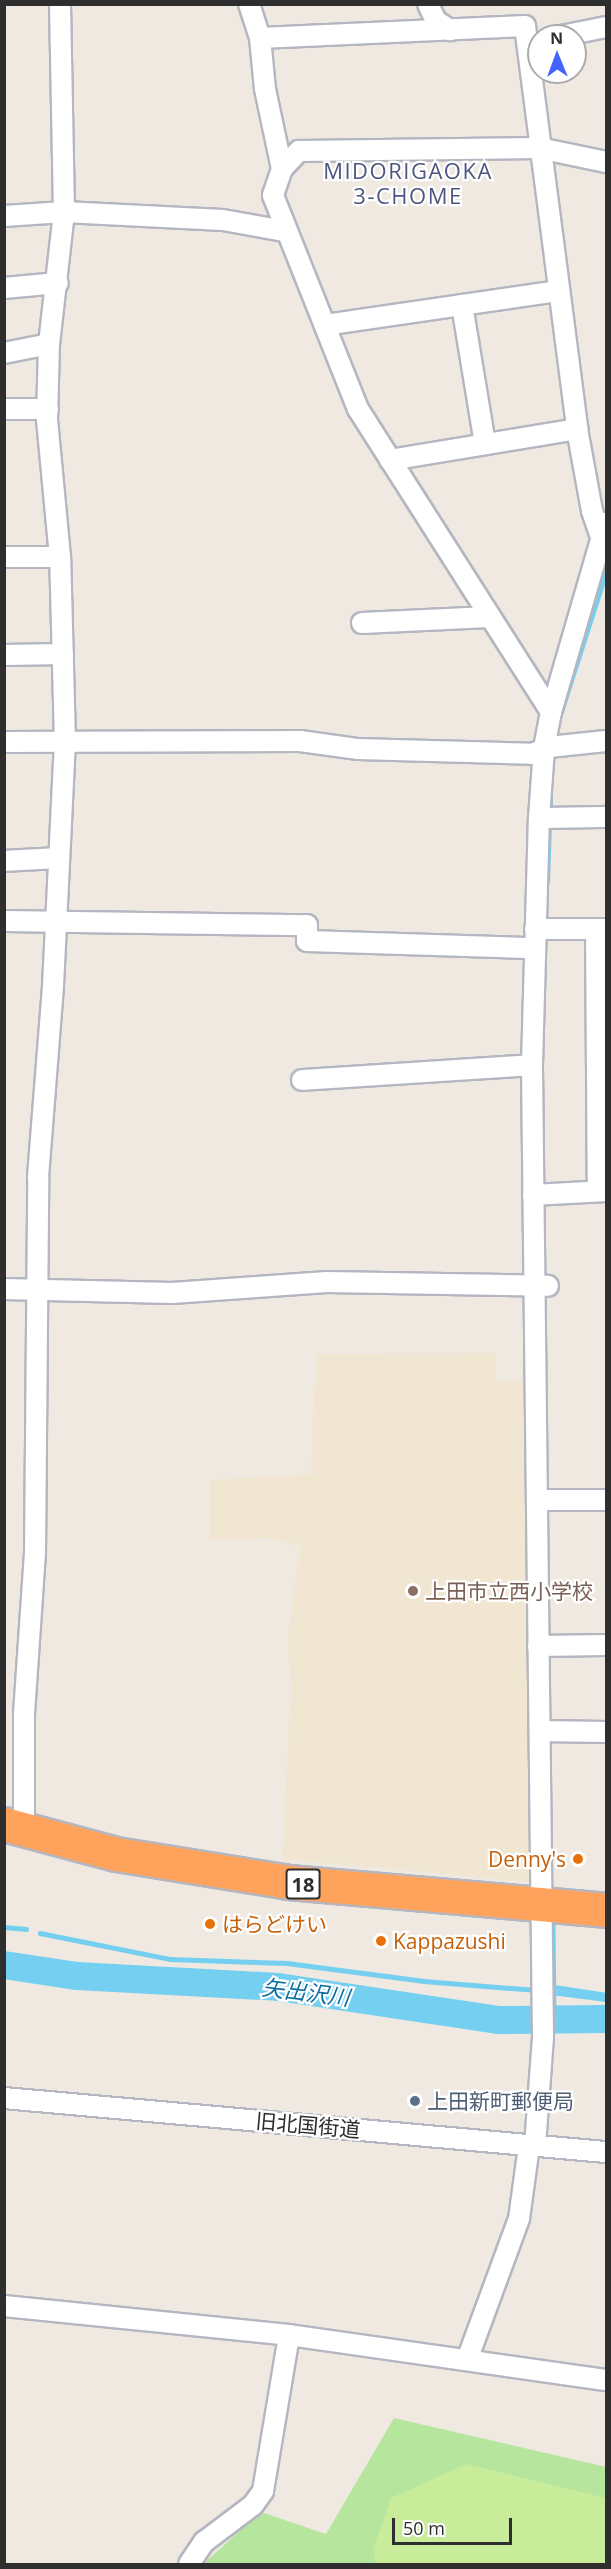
<!DOCTYPE html>
<meta charset="utf-8">
<style>
body{margin:0}
#map{position:relative;width:611px;height:2569px;overflow:hidden;background:#efe9e1;font-family:"Open Sans","Noto Sans JP",sans-serif}
div>[style]{position:absolute}
.education>*{inset:0;background:#f0e6d1}
.green>*{inset:0;background:#b6e59e}
.pitch>*{inset:0;background:#c9ec9a}
.stream>*{height:4.5px;margin:-2.25px;padding:0 2.25px;transform-origin:2.25px;border-radius:2.25px;background:#75cff0}
.river>*{height:28px;margin:-14px;padding:0 14px;transform-origin:14px;border-radius:14px;background:#75cff0}
.roads{filter:drop-shadow(2px 0 #b4b7c1) drop-shadow(-2px 0 #b4b7c1) drop-shadow(0 2px #b4b7c1) drop-shadow(0 -2px #b4b7c1)}
.street>*{height:20px;margin:-10px;padding:0 10px;transform-origin:10px;border-radius:10px;background:#fff}
.highway>*{height:33px;margin:-16.5px;padding:0 16.5px;transform-origin:16.5px;border-radius:16.5px;background:#ffa35c}
.dots>*{width:16px;height:16px;translate:-50% -50%;box-sizing:border-box;border:3px solid #fff;border-radius:50%}
span{translate:-50% -50%;white-space:nowrap;text-align:center;line-height:1.15;-webkit-text-stroke:4.5px #fff;paint-order:stroke}
.shield-label span{padding:2px 4px;background:#fff;border:2px solid;border-radius:4px;-webkit-text-stroke-width:0}
.shield-label{font-size:20px;color:#2e2e2e;font-weight:700}
.education-label{font-size:21px;color:#785e54}
.left{translate:0 -50%;text-align:left}
.food-label{font-size:21px;color:#c56008}
.right{translate:-100% -50%;text-align:right}
.service-label{font-size:21px;color:#4e5e75}
.street-label{font-size:21px;color:#2e2e2e}
.neighbourhood-label{font-size:22px;color:#4d5680;letter-spacing:1.5px}
.water-label{font-size:22px;color:#0d6fa3;font-style:italic}
.frame{position:absolute;inset:0;border:6px solid #2e2e2e;pointer-events:none}
.north{position:absolute;left:527px;top:24px;width:60px;height:60px;box-sizing:border-box;background:#fff;border:2px solid #ababab;border-radius:50%;rotate:359deg;font-size:16px;font-weight:700;line-height:24px;text-align:center;color:#2e2e2e}
.north::after{content:'';display:block;margin:auto;width:21px;height:27px;background:#4264fb;clip-path:polygon(50% 0,100% 100%,50% 72%,0 100%)}
.scale{position:absolute;left:392px;top:2518px;width:120px;height:27px;box-sizing:border-box;border:3px solid #2e2e2e;border-top:0;padding-left:8px;font-size:18px;line-height:21px;white-space:nowrap;color:#2e2e2e;-webkit-text-stroke:4px #fff;paint-order:stroke}
</style>
<div id="map">
<div class="education">
<div style="clip-path:polygon(496px 1353px,496px 1381px,530px 1382px,535px 1882px,282px 1859px,291px 1690px,288px 1637px,300px 1546px,268px 1538px,210px 1540px,210px 1480px,311px 1474px,316px 1354px)"></div>
</div>
<div class="green">
<div style="clip-path:polygon(394px 2418px,606px 2467px,606px 2564px,203px 2564px,261px 2512px,326px 2534px)"></div>
</div>
<div class="pitch">
<div style="clip-path:polygon(466px 2464px,606px 2498px,606px 2564px,376px 2564px,373px 2550px,391px 2498px)"></div>
</div>
<div class="stream">
<div style="left:559px;top:718px;width:153px;rotate:-72.2deg"></div>
<div style="left:550px;top:813px;width:19px;rotate:-90deg"></div>
<div style="left:547px;top:882px;width:58px;rotate:-88deg"></div>
<div style="left:553px;top:1923px;width:98px;rotate:89.4deg"></div>
<div style="left:4px;top:1927px;width:22px;rotate:5deg"></div>
<div style="left:40px;top:1933px;width:133px;rotate:11.3deg"></div>
<div style="left:170px;top:1959px;width:117px;rotate:2deg"></div>
<div style="left:287px;top:1963px;width:138px;rotate:7.5deg"></div>
<div style="left:424px;top:1981px;width:113px;rotate:4.6deg"></div>
<div style="left:554px;top:1987px;width:53px;rotate:8.7deg"></div>
<div style="left:552px;top:1992px;width:54px;rotate:7.4deg"></div>
</div>
<div class="river">
<div style="left:4px;top:1965px;width:74px;rotate:8.6deg"></div>
<div style="left:77px;top:1976px;width:201px;rotate:3.1deg"></div>
<div style="left:278px;top:1987px;width:222px;rotate:8.5deg"></div>
<div style="left:498px;top:2020px;width:108px;rotate:-0.5deg"></div>
</div>
<div class="roads">
<div class="street">
<div style="left:249px;top:4px;width:36px;rotate:72deg"></div>
<div style="left:260px;top:38px;width:51px;rotate:84.4deg"></div>
<div style="left:265px;top:89px;width:82px;rotate:78deg"></div>
<div style="left:428px;top:4px;width:19px;rotate:65deg"></div>
<div style="left:436px;top:21px;width:17px;rotate:33deg"></div>
<div style="left:561px;top:36px;width:46px;rotate:-11.3deg"></div>
<div style="left:260px;top:38px;width:265px;rotate:-2.6deg"></div>
<div style="left:525px;top:26px;width:406px;rotate:82.6deg"></div>
<div style="left:577px;top:429px;width:83px;rotate:79.6deg"></div>
<div style="left:592px;top:511px;width:28px;rotate:71deg"></div>
<div style="left:601px;top:537px;width:5px;rotate:22deg"></div>
<div style="left:4px;top:216px;width:60px;rotate:-3.8deg"></div>
<div style="left:64px;top:212px;width:159px;rotate:2.9deg"></div>
<div style="left:223px;top:220px;width:63px;rotate:10.1deg"></div>
<div style="left:4px;top:288px;width:54px;rotate:-5.3deg"></div>
<div style="left:462px;top:305px;width:141px;rotate:80.6deg"></div>
<div style="left:325px;top:325px;width:235px;rotate:-8.3deg"></div>
<div style="left:4px;top:353px;width:46px;rotate:-11.3deg"></div>
<div style="left:4px;top:409px;width:44px"></div>
<div style="left:390px;top:460px;width:190px;rotate:-9.4deg"></div>
<div style="left:4px;top:557px;width:56px"></div>
<div style="left:362px;top:623px;width:127px;rotate:-2.7deg"></div>
<div style="left:4px;top:655px;width:59px;rotate:-1deg"></div>
<div style="left:551px;top:712px;width:359px;rotate:-122.5deg"></div>
<div style="left:358px;top:409px;width:230px;rotate:-111.7deg"></div>
<div style="left:273px;top:195px;width:28px;rotate:-71deg"></div>
<div style="left:282px;top:169px;width:25px;rotate:-47deg"></div>
<div style="left:299px;top:151px;width:240px;rotate:-0.7deg"></div>
<div style="left:539px;top:148px;width:68px;rotate:11.8deg"></div>
<div style="left:4px;top:742px;width:296px;rotate:-0.2deg"></div>
<div style="left:300px;top:741px;width:59px;rotate:7.9deg"></div>
<div style="left:358px;top:749px;width:174px;rotate:1.6deg"></div>
<div style="left:532px;top:754px;width:18px;rotate:-22deg"></div>
<div style="left:549px;top:747px;width:57px;rotate:-6deg"></div>
<div style="left:539px;top:818px;width:67px;rotate:-0.9deg"></div>
<div style="left:4px;top:861px;width:54px;rotate:-3.2deg"></div>
<div style="left:4px;top:921px;width:303px;rotate:0.8deg"></div>
<div style="left:307px;top:925px;width:16px;rotate:90deg"></div>
<div style="left:307px;top:941px;width:227px;rotate:1.8deg"></div>
<div style="left:535px;top:929px;width:71px"></div>
<div style="left:596px;top:929px;width:262px;rotate:89.6deg"></div>
<div style="left:302px;top:1080px;width:230px;rotate:-3.7deg"></div>
<div style="left:533px;top:1195px;width:73px;rotate:-3.1deg"></div>
<div style="left:4px;top:1289px;width:168px;rotate:1.4deg"></div>
<div style="left:172px;top:1293px;width:155px;rotate:-4.1deg"></div>
<div style="left:327px;top:1282px;width:221px;rotate:1deg"></div>
<div style="left:538px;top:1500px;width:68px"></div>
<div style="left:538px;top:1646px;width:68px;rotate:-0.8deg"></div>
<div style="left:540px;top:1731px;width:66px;rotate:0.9deg"></div>
<div style="left:24px;top:1830px;width:116px;rotate:-90deg"></div>
<div style="left:24px;top:1714px;width:160px;rotate:-86.1deg"></div>
<div style="left:35px;top:1554px;width:377px;rotate:-89.5deg"></div>
<div style="left:38px;top:1177px;width:192px;rotate:-85.5deg"></div>
<div style="left:53px;top:986px;width:244px;rotate:-87.2deg"></div>
<div style="left:65px;top:742px;width:185px;rotate:-91.5deg"></div>
<div style="left:60px;top:557px;width:138px;rotate:-95.4deg"></div>
<div style="left:47px;top:420px;width:76px;rotate:-88.5deg"></div>
<div style="left:49px;top:344px;width:133px;rotate:-83.5deg"></div>
<div style="left:64px;top:212px;width:208px;rotate:-91.1deg"></div>
<div style="left:4px;top:2098px;width:604px;rotate:5.13deg"></div>
<div style="left:535px;top:2146px;width:109px;rotate:-85.8deg"></div>
<div style="left:543px;top:2037px;width:972px;rotate:-90.65deg"></div>
<div style="left:532px;top:1065px;width:247px;rotate:-88.4deg"></div>
<div style="left:539px;top:818px;width:70px;rotate:-85.9deg"></div>
<div style="left:544px;top:748px;width:37px;rotate:-79deg"></div>
<div style="left:551px;top:712px;width:197px;rotate:-73.8deg"></div>
<div style="left:4px;top:2306px;width:286px;rotate:5.8deg"></div>
<div style="left:289px;top:2335px;width:320px;rotate:8.1deg"></div>
<div style="left:467px;top:2360px;width:150px;rotate:-69.8deg"></div>
<div style="left:519px;top:2219px;width:74px;rotate:-82.2deg"></div>
<div style="left:189px;top:2564px;width:27px;rotate:-56deg"></div>
<div style="left:204px;top:2542px;width:61px;rotate:-37.1deg"></div>
<div style="left:253px;top:2505px;width:17px;rotate:-54deg"></div>
<div style="left:263px;top:2491px;width:158px;rotate:-80.5deg"></div>
</div>
<div class="highway">
<div style="left:4px;top:1824px;width:116px;rotate:15deg"></div>
<div style="left:116px;top:1854px;width:174px;rotate:9.2deg"></div>
<div style="left:288px;top:1882px;width:319px;rotate:5deg"></div>
</div>
</div>
<div class="dots">
<div style="left:413px;top:1591px;background:#8d6e63"></div>
<div style="left:578px;top:1859px;background:#e8710a"></div>
<div style="left:210px;top:1924px;background:#e8710a"></div>
<div style="left:381px;top:1941px;background:#e8710a"></div>
<div style="left:415px;top:2101px;background:#5c6f8a"></div>
</div>
<div class="shield-label">
<span style="left:303px;top:1884px">18</span>
</div>
<div class="education-label">
<span class="left" style="left:425px;top:1591px">上田市立西小学校</span>
</div>
<div class="food-label">
<span class="right" style="left:566px;top:1859px">Denny's</span>
<span class="left" style="left:222px;top:1924px">はらどけい</span>
<span class="left" style="left:393px;top:1941px">Kappazushi</span>
</div>
<div class="service-label">
<span class="left" style="left:427px;top:2101px">上田新町郵便局</span>
</div>
<div class="street-label">
<span style="left:308px;top:2125px;rotate:5deg">旧北国街道</span>
</div>
<div class="neighbourhood-label">
<span style="left:408px;top:183px">MIDORIGAOKA<br>3-CHOME</span>
</div>
<div class="water-label">
<span style="left:306px;top:1992px;rotate:7deg">矢出沢川</span>
</div>
<div class="frame"></div>
<div class="north">N</div>
<div class="scale">50 m</div>
</div>
